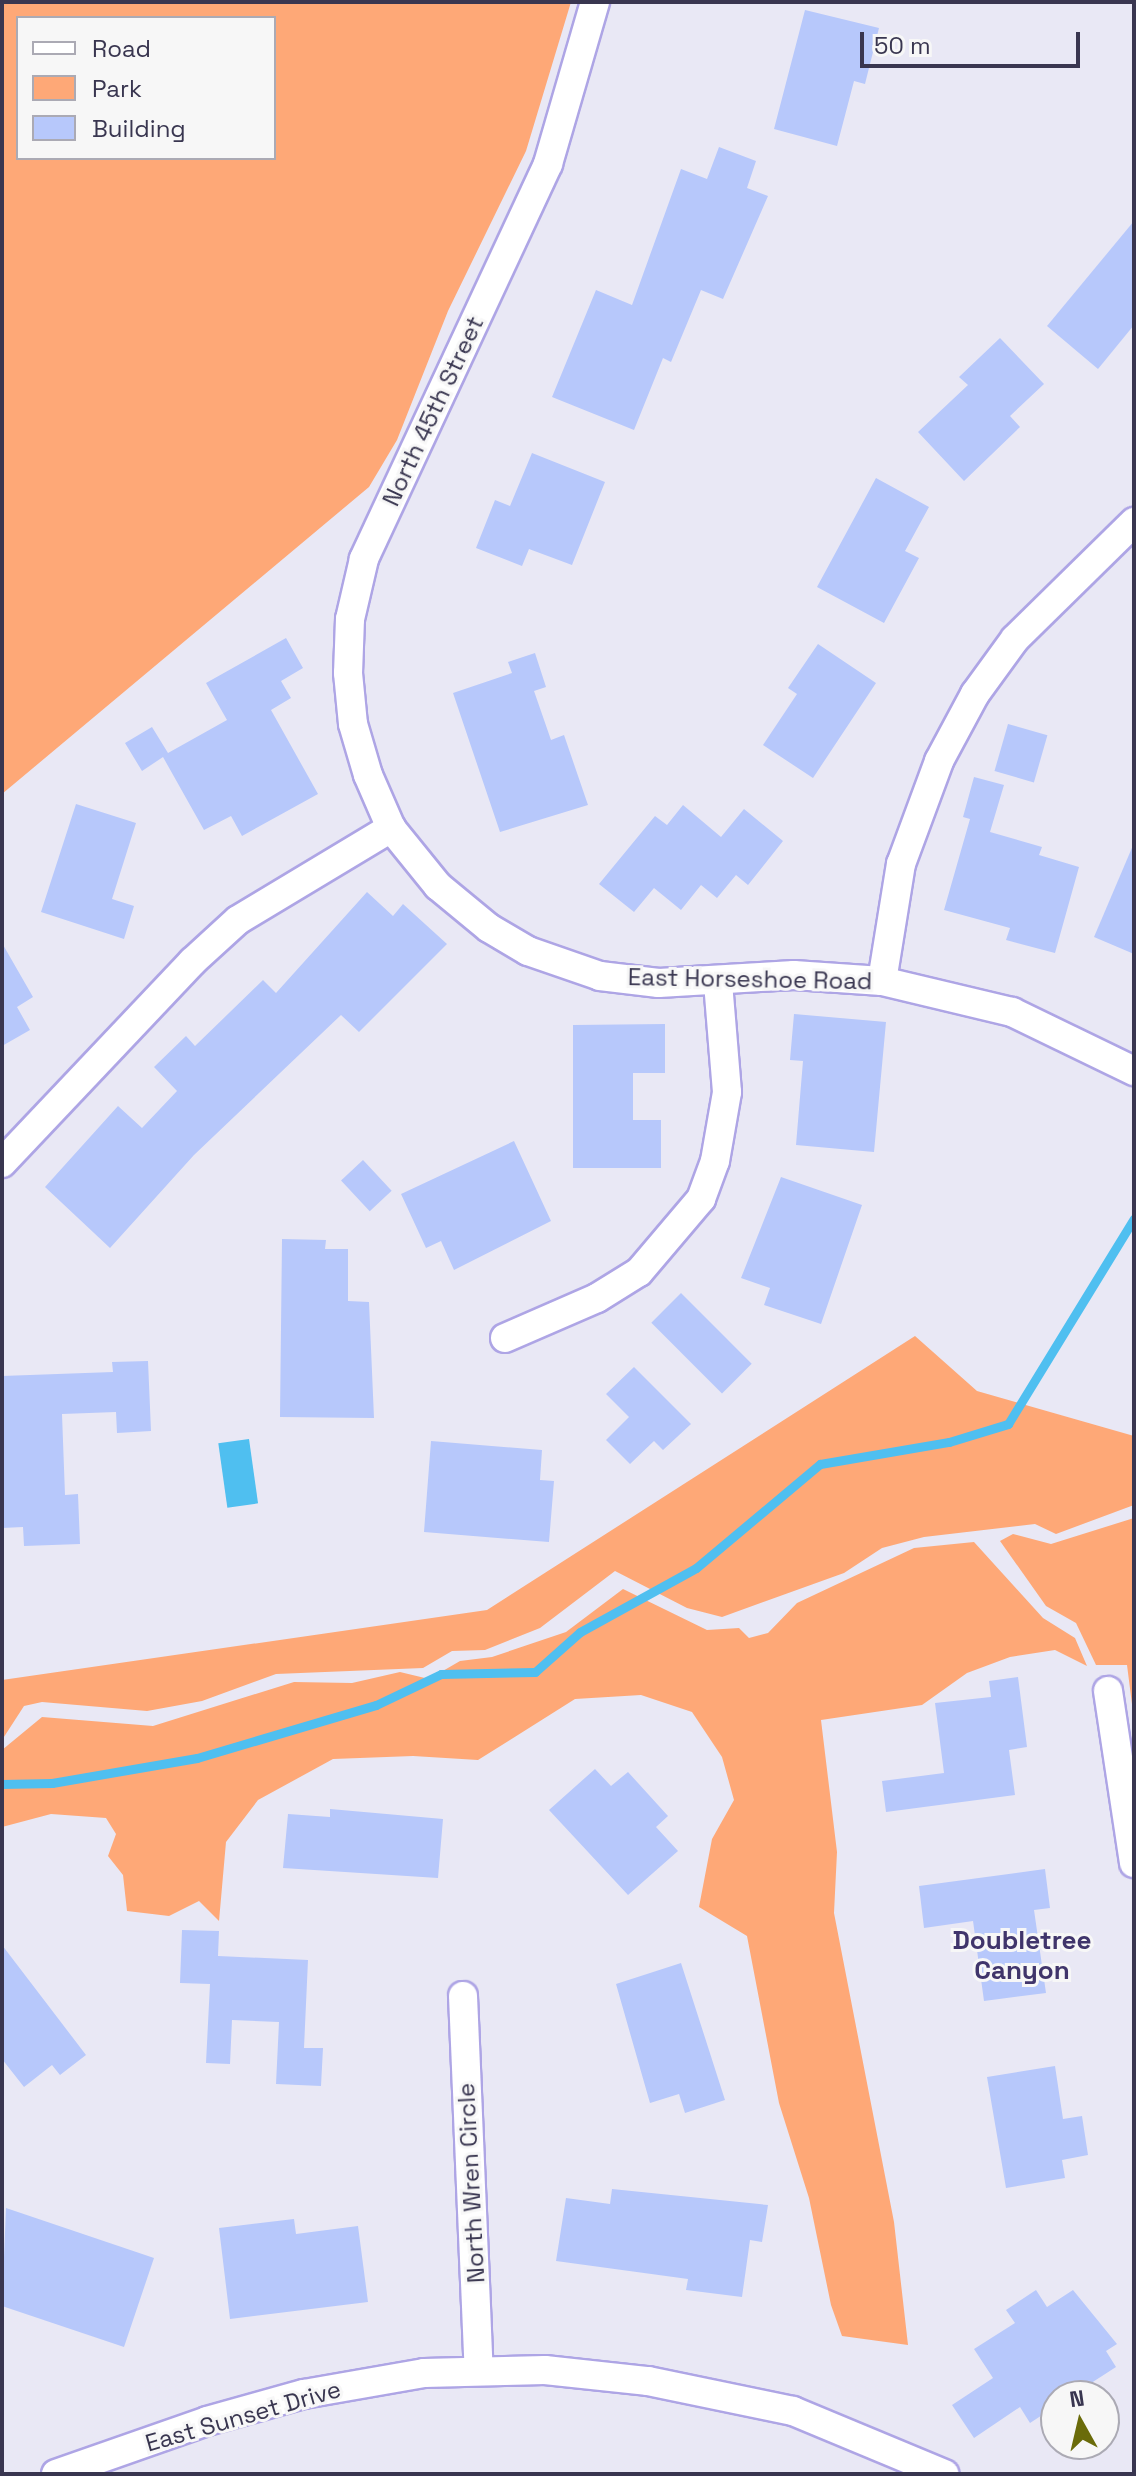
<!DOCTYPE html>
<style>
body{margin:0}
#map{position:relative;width:1136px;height:2476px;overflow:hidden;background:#e9e8f5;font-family:"Space Grotesk",sans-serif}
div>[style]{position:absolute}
.green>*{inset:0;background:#fea877}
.water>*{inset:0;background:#4fbff0;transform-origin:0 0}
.stream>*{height:9px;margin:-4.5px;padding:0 4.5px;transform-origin:4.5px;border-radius:4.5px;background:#4fbff0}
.building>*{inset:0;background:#b7c8fb;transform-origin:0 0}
.roads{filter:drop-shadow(2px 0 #aea5e5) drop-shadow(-2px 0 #aea5e5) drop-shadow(0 2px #aea5e5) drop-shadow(0 -2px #aea5e5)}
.street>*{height:28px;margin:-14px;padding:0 14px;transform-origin:14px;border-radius:14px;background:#fff}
span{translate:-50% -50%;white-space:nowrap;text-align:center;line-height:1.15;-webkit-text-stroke:6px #f7f7f7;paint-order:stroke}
.street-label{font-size:24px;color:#393650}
.neighbourhood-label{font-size:26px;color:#40356b;font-weight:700}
.frame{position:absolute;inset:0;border:4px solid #393650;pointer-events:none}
.legend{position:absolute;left:16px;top:16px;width:260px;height:144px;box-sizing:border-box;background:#f7f7f7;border:2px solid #abaab4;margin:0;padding:10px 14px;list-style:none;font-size:24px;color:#393650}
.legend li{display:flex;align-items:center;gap:16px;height:40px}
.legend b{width:40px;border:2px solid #abaab4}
.north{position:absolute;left:1040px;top:2380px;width:80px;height:80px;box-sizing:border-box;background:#f7f7f7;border:2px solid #abaab4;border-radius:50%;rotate:352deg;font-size:22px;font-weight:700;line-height:32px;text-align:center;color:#393650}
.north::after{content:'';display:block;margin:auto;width:28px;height:36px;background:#6a6b0a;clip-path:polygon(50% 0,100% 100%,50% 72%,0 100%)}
.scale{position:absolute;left:860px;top:32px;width:220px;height:36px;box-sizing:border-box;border:4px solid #393650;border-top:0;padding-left:10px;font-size:24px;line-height:28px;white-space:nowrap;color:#393650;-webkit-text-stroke:6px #f7f7f7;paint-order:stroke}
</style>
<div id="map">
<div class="green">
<div style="clip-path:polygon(evenodd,2px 2px,571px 2px,526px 151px,448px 311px,397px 440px,369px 487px,2px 794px,2px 2px,18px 18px,274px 18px,274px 158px,18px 158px,18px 18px)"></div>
<div style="clip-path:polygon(915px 1336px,977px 1391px,1134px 1436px,1134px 1505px,1056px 1534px,1035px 1524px,924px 1537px,882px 1548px,844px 1573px,722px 1617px,687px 1608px,615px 1571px,540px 1628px,485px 1650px,452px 1651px,423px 1668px,276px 1674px,202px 1701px,147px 1711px,42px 1702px,24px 1706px,2px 1740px,2px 1680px,487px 1610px)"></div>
<div style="clip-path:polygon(1134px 1518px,1134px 1720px,1127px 1665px,1096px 1665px,1076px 1623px,1046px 1606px,1000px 1541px,1013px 1534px,1051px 1544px)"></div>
<div style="clip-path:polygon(974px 1542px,1043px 1618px,1075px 1638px,1087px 1666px,1055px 1650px,1010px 1657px,967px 1673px,922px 1705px,821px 1720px,837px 1852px,834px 1913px,894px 2222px,908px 2345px,842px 2336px,831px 2305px,809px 2198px,779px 2103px,747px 1936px,699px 1907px,712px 1839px,734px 1800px,722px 1757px,692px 1712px,641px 1695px,575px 1699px,478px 1760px,413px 1756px,333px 1759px,258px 1800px,226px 1842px,219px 1921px,199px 1901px,169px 1916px,127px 1911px,123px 1875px,108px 1856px,116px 1834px,106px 1818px,51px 1814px,2px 1827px,2px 1750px,42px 1717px,153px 1726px,294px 1682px,352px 1683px,400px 1672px,429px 1679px,460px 1661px,492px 1657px,566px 1632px,623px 1589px,707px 1630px,739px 1628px,749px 1638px,768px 1633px,797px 1603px,914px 1548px)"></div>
</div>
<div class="water">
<div style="left:249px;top:1439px;width:65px;height:31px;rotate:82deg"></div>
</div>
<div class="stream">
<div style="left:2px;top:1784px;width:50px;rotate:-1.1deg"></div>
<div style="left:52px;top:1783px;width:147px;rotate:-9.8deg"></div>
<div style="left:197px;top:1758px;width:187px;rotate:-16.5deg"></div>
<div style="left:376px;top:1705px;width:72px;rotate:-25.5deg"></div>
<div style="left:441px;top:1674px;width:94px;rotate:-1.2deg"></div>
<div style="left:535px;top:1672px;width:60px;rotate:-41.6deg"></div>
<div style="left:580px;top:1632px;width:132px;rotate:-28.9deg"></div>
<div style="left:696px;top:1568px;width:162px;rotate:-40deg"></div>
<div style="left:820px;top:1464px;width:131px;rotate:-9.7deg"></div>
<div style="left:949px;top:1442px;width:62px;rotate:-17deg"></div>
<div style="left:1008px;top:1424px;width:241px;rotate:-58.5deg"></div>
</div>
<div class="building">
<div style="clip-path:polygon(805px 10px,879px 28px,865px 84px,854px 81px,837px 146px,774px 129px)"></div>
<div style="clip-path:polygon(719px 147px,756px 161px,747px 188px,768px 196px,723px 299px,701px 290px,671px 362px,663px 358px,634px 430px,552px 397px,596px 290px,632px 305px,681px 169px,707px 179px)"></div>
<div style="clip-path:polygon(1134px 221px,1134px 325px,1098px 369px,1047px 326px)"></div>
<div style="clip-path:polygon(1000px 338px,1044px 384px,1010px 416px,1020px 427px,964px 481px,918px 432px,968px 385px,959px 377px)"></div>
<div style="clip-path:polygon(532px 453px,605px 482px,572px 565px,529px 549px,522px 566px,476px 548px,495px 500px,510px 506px)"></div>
<div style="clip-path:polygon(876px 478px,929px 507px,905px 551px,919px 558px,884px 623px,817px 587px)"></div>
<div style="clip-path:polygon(286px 638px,303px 668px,281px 681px,291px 698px,271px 710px,318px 794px,242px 836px,231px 816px,204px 830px,163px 757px,142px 771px,125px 743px,152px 727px,168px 753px,227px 720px,206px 683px)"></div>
<div style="clip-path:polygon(818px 644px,876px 683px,813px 778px,763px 745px,797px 694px,788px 688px)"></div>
<div style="clip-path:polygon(535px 653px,546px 687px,534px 691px,551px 740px,564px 735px,588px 805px,500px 832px,453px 693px,512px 673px,508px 662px)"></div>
<div style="left:1008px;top:724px;width:41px;height:49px;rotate:16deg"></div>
<div style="clip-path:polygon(974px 777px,1004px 785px,990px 832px,1042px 847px,1039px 855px,1079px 867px,1055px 953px,1006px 940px,1010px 928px,944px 910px,970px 819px,963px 817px)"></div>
<div style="clip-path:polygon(76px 804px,136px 823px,112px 899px,134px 906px,124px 939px,41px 912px)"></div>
<div style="clip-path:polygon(683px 805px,721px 837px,744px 809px,783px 841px,748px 885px,736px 875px,717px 898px,701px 885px,681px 910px,654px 888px,634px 912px,599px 884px,655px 816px,667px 825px)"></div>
<div style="clip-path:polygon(1134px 843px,1134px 954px,1094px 937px)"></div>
<div style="clip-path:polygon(367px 892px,393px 916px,403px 904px,447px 944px,359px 1032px,341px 1015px,194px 1155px,110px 1248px,45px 1187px,118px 1106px,142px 1128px,177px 1091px,154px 1067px,186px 1036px,195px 1046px,263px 980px,276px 993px)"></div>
<div style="clip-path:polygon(2px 943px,33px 997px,17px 1007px,30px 1030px,2px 1046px)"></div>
<div style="clip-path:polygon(794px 1014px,886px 1022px,874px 1152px,796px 1145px,803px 1061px,790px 1060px)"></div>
<div style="clip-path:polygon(665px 1024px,665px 1073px,633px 1073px,633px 1120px,661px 1120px,661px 1168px,573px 1168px,573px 1025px)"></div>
<div style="clip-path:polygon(514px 1141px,551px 1221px,454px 1270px,441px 1241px,426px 1248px,401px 1194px)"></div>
<div style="left:363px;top:1160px;width:42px;height:30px;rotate:47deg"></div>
<div style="clip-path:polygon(781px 1177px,862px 1205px,821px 1324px,764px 1305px,770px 1288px,741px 1278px)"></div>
<div style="clip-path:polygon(282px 1239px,326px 1240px,325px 1249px,348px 1249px,348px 1301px,369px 1302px,374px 1418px,280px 1417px)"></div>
<div style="left:681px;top:1293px;width:100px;height:42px;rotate:45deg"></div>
<div style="clip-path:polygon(148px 1361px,151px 1431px,117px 1433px,116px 1412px,62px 1414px,65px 1495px,78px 1494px,80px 1544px,24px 1546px,23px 1527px,2px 1528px,2px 1376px,113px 1372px,112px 1362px)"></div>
<div style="clip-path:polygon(634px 1367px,691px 1424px,663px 1450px,654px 1441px,630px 1464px,606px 1440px,629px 1417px,606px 1394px)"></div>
<div style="clip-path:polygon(431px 1441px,542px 1450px,540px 1480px,554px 1481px,549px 1542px,424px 1532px)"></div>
<div style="clip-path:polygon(1018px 1677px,1027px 1747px,1009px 1750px,1015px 1795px,886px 1812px,882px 1781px,944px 1773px,935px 1703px,991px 1697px,989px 1681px)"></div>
<div style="clip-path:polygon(595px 1769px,611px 1786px,628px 1772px,668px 1816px,656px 1827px,678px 1851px,628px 1895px,549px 1810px)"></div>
<div style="clip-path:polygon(330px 1809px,443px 1819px,438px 1878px,283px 1868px,288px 1814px,330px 1817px)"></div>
<div style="clip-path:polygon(1045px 1869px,1050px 1908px,1034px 1910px,1046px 1993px,984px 2001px,973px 1921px,924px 1928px,919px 1886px)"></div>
<div style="clip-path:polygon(182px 1930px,219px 1931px,218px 1956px,308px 1960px,304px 2048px,323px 2048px,321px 2086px,276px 2084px,279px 2022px,232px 2020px,230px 2064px,206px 2063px,210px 1984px,180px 1983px)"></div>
<div style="clip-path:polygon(2px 1945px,86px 2055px,60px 2075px,52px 2065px,24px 2087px,2px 2059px)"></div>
<div style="clip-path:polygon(681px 1963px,725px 2100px,685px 2113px,679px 2094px,650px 2103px,616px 1984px)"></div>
<div style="clip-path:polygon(1055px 2066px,1063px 2119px,1082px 2116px,1088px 2155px,1062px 2160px,1065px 2178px,1006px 2188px,987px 2077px)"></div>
<div style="clip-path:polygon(612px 2189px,768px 2205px,762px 2242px,750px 2240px,742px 2297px,686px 2290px,688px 2279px,556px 2261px,566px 2198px,610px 2204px)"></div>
<div style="clip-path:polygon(6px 2208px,154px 2258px,124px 2347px,2px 2306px)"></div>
<div style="clip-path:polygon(294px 2219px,296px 2234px,358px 2226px,368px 2302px,230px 2319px,219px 2228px)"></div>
<div style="clip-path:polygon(1036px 2290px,1047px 2307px,1073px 2290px,1117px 2344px,1106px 2351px,1116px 2367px,1071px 2396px,1056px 2396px,1056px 2406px,1030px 2423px,1020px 2407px,974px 2438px,952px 2405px,993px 2378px,974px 2349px,1015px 2323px,1006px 2310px)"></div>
</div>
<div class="roads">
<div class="street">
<div style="left:595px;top:2px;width:169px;rotate:106.2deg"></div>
<div style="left:548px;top:164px;width:436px;rotate:115deg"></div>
<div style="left:364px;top:559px;width:62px;rotate:103.1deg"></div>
<div style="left:350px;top:619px;width:54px;rotate:92.1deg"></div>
<div style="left:348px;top:673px;width:51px;rotate:84.4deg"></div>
<div style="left:353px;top:724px;width:53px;rotate:73.6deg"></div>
<div style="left:368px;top:775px;width:58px;rotate:66.5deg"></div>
<div style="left:391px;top:828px;width:75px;rotate:51deg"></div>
<div style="left:438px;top:886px;width:66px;rotate:39.5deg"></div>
<div style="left:489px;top:928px;width:45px;rotate:30.5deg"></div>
<div style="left:528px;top:951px;width:76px;rotate:19.1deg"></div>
<div style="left:600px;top:976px;width:59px;rotate:6.8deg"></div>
<div style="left:659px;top:983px;width:135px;rotate:-3.4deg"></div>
<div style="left:794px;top:975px;width:88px;rotate:3.9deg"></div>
<div style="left:882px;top:981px;width:134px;rotate:13.4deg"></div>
<div style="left:1012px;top:1012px;width:136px;rotate:25.8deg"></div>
<div style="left:882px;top:981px;width:119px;rotate:-80.8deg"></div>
<div style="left:901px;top:864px;width:110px;rotate:-69.7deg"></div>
<div style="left:939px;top:761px;width:76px;rotate:-61.8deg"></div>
<div style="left:975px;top:694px;width:68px;rotate:-54deg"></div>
<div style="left:1015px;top:639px;width:167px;rotate:-44.5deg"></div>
<div style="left:2px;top:1163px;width:277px;rotate:-46.6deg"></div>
<div style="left:192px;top:962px;width:62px;rotate:-42.4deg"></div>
<div style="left:238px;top:920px;width:179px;rotate:-31deg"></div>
<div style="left:505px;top:1338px;width:100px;rotate:-23.5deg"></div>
<div style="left:597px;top:1298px;width:49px;rotate:-31.8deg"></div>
<div style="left:639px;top:1272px;width:96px;rotate:-49.7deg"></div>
<div style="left:701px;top:1199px;width:40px;rotate:-69.8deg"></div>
<div style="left:715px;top:1161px;width:70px;rotate:-80.1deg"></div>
<div style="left:727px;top:1092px;width:110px;rotate:-94.7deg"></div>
<div style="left:1108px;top:1691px;width:174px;rotate:81.4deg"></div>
<div style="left:463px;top:1996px;width:374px;rotate:87.6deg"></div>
<div style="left:56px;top:2474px;width:160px;rotate:-19.3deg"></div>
<div style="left:207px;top:2421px;width:101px;rotate:-15.6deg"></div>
<div style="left:304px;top:2394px;width:122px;rotate:-9.9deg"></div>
<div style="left:424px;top:2373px;width:121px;rotate:-1.4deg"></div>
<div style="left:545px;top:2370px;width:104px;rotate:6.1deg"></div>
<div style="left:648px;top:2381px;width:148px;rotate:11.7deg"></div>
<div style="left:793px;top:2411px;width:164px;rotate:22.6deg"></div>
</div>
</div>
<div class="street-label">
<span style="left:433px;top:411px;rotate:-65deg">North 45th Street</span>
<span style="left:750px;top:979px;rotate:1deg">East Horseshoe Road</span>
<span style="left:471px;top:2183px;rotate:-93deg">North Wren Circle</span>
<span style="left:243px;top:2416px;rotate:-16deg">East Sunset Drive</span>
</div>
<div class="neighbourhood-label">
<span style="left:1022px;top:1956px">Doubletree<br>Canyon</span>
</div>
<div class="frame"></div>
<ul class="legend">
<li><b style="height:10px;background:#fff"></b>Road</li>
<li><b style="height:22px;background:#fea877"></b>Park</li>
<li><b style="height:22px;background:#b7c8fb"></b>Building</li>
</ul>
<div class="north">N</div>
<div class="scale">50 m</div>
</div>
